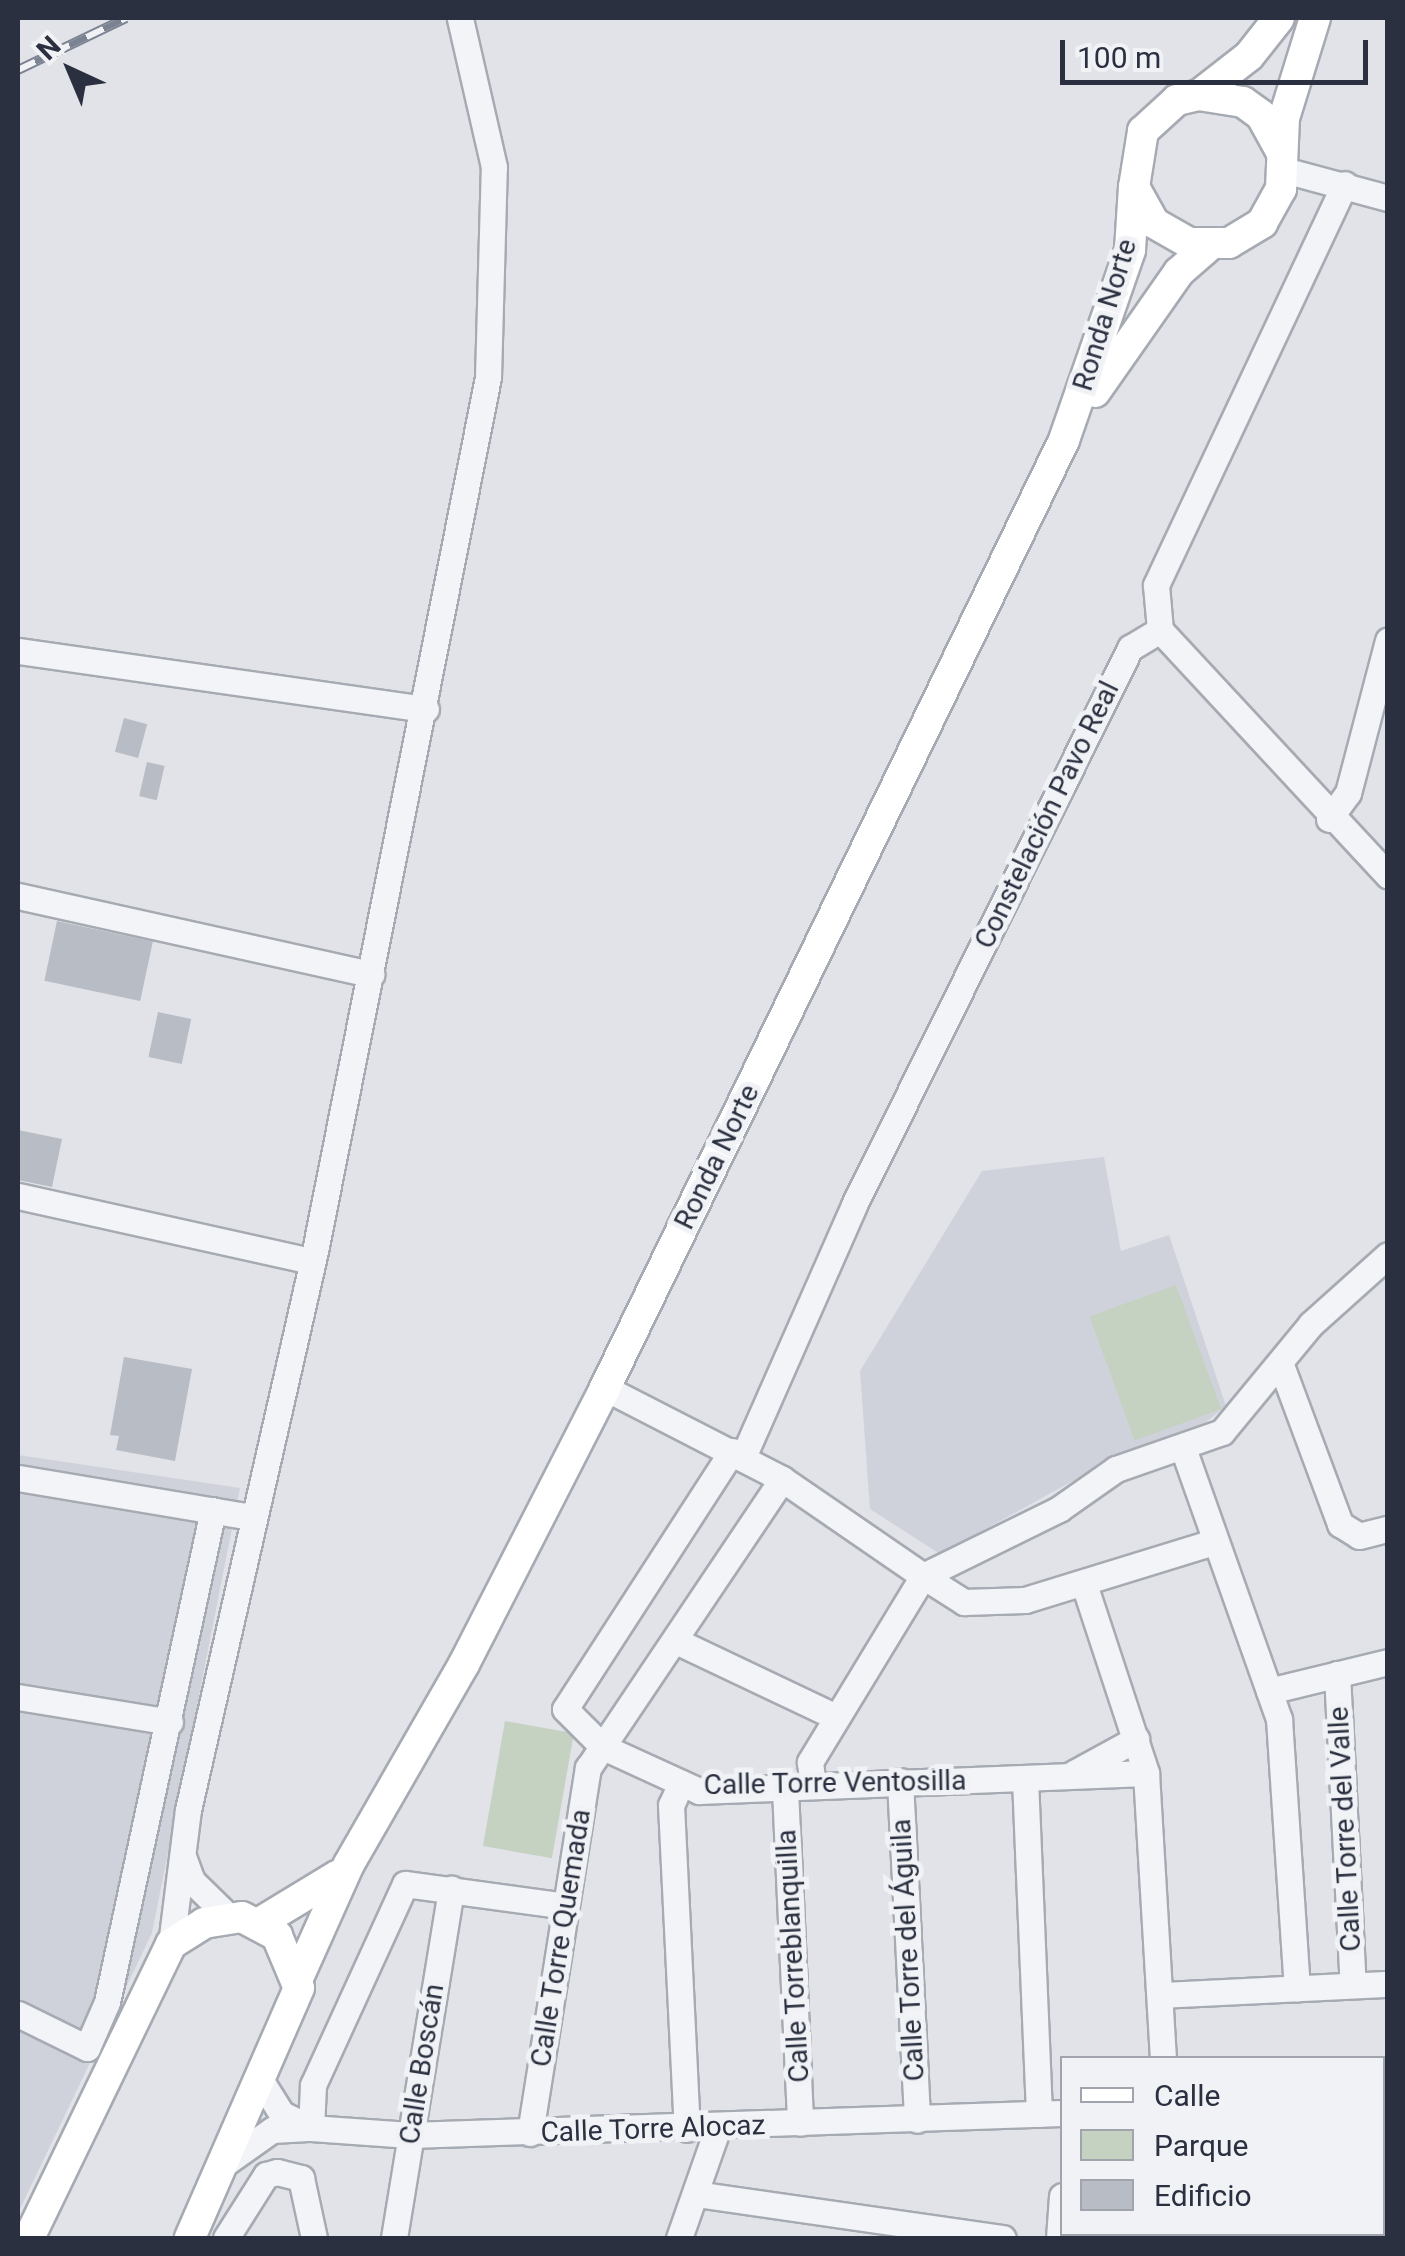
<!DOCTYPE html>
<meta charset="utf-8">
<style>
body{margin:0}
#map{position:relative;width:1405px;height:2256px;overflow:hidden;background:#e1e3e8;font-family:Roboto,sans-serif}
div>[style]{position:absolute}
.built>*{inset:0;background:#cfd2da}
.green>*{inset:0;background:#c5d2c2;transform-origin:0 0}
.building>*{inset:0;background:#b8bcc5;transform-origin:0 0}
.roads{filter:drop-shadow(2px 0 #a6aab2) drop-shadow(-2px 0 #a6aab2) drop-shadow(0 2px #a6aab2) drop-shadow(0 -2px #a6aab2)}
.minor>*{height:25px;margin:-12.5px;padding:0 12.5px;transform-origin:12.5px;border-radius:12.5px;background:#f3f4f7}
.major>*{height:30px;margin:-15px;padding:0 15px;transform-origin:15px;border-radius:15px;background:#fff}
.rail>*{height:10px;margin-top:-5px;transform-origin:0;background:repeating-linear-gradient(90deg,#f0f2f6 0 19px,#7b8291 0 38px);box-sizing:border-box;border-block:2px solid #7b8291}
span{translate:-50% -50%;white-space:nowrap;text-align:center;line-height:1.15;-webkit-text-stroke:10px #f0f2f6;paint-order:stroke}
.street-label{font-size:28px;color:#2a303f}
.frame{position:absolute;inset:0;border:20px solid #2a303f;pointer-events:none}
.legend{position:absolute;left:1060px;top:2056px;width:325px;height:180px;box-sizing:border-box;background:#f0f2f6;border:2px solid #a1a4ad;margin:0;padding:12px 18px;list-style:none;font-size:30px;color:#2a303f}
.legend li{display:flex;align-items:center;gap:20px;height:50px}
.legend b{width:50px;border:2px solid #a1a4ad}
.north{position:absolute;left:20px;top:20px;width:100px;height:100px;-webkit-text-stroke:8px #f0f2f6;paint-order:stroke;rotate:316deg;font-size:28px;font-weight:700;line-height:40px;text-align:center;color:#2a303f}
.north::after{content:'';display:block;margin:auto;width:35px;height:45px;background:#2a303f;clip-path:polygon(50% 0,100% 100%,50% 72%,0 100%)}
.scale{position:absolute;left:1060px;top:40px;width:308px;height:45px;box-sizing:border-box;border:5px solid #2a303f;border-top:0;padding-left:12px;font-size:30px;line-height:35px;white-space:nowrap;color:#2a303f;-webkit-text-stroke:8px #f0f2f6;paint-order:stroke}
</style>
<div id="map">
<div class="built">
<div style="clip-path:polygon(1104px 1157px,1121px 1251px,1169px 1235px,1226px 1406px,1201px 1426px,1069px 1483px,940px 1554px,870px 1509px,860px 1371px,982px 1171px)"></div>
<div style="clip-path:polygon(18px 1455px,240px 1488px,152px 1933px,18px 2213px)"></div>
</div>
<div class="green">
<div style="left:1176px;top:1285px;width:132px;height:92px;rotate:70deg"></div>
<div style="left:505px;top:1721px;width:70px;height:127px;rotate:10deg"></div>
</div>
<div class="building">
<div style="left:124px;top:718px;width:24px;height:35px;rotate:15deg"></div>
<div style="left:147px;top:762px;width:18px;height:35px;rotate:13deg"></div>
<div style="left:57px;top:921px;width:98px;height:61px;rotate:12deg"></div>
<div style="left:158px;top:1012px;width:34px;height:46px;rotate:12deg"></div>
<div style="clip-path:polygon(18px 1130px,62px 1139px,52px 1187px,18px 1180px)"></div>
<div style="clip-path:polygon(124px 1357px,192px 1369px,175px 1461px,116px 1450px,119px 1436px,110px 1435px)"></div>
</div>
<div class="roads">
<div class="minor">
<div style="left:1284px;top:170px;width:108px;rotate:15.1deg"></div>
<div style="left:1160px;top:630px;width:335px;rotate:47.1deg"></div>
<div style="left:18px;top:651px;width:412px;rotate:8.1deg"></div>
<div style="left:1329px;top:819px;width:32px;rotate:-54deg"></div>
<div style="left:1348px;top:793px;width:158px;rotate:-75.3deg"></div>
<div style="left:18px;top:896px;width:362px;rotate:12.5deg"></div>
<div style="left:18px;top:1196px;width:301px;rotate:12.5deg"></div>
<div style="left:1281px;top:1365px;width:170px;rotate:69.6deg"></div>
<div style="left:1340px;top:1524px;width:22px;rotate:32deg"></div>
<div style="left:1359px;top:1536px;width:30px;rotate:-14deg"></div>
<div style="left:605px;top:1388px;width:199px;rotate:27.2deg"></div>
<div style="left:782px;top:1479px;width:171px;rotate:34.5deg"></div>
<div style="left:923px;top:1576px;width:218px;rotate:121.3deg"></div>
<div style="left:810px;top:1762px;width:24px;rotate:83deg"></div>
<div style="left:1183px;top:1448px;width:288px;rotate:70.5deg"></div>
<div style="left:1279px;top:1719px;width:270px;rotate:86.2deg"></div>
<div style="left:732px;top:1451px;width:307px;rotate:122.9deg"></div>
<div style="left:565px;top:1709px;width:54px;rotate:45deg"></div>
<div style="left:603px;top:1747px;width:106px;rotate:24.6deg"></div>
<div style="left:699px;top:1791px;width:447px;rotate:-2.3deg"></div>
<div style="left:743px;top:1457px;width:275px;rotate:-66.2deg"></div>
<div style="left:854px;top:1205px;width:622px;rotate:-63.64deg"></div>
<div style="left:1130px;top:648px;width:35px;rotate:-31deg"></div>
<div style="left:1160px;top:630px;width:45px;rotate:-95.1deg"></div>
<div style="left:1156px;top:585px;width:443px;rotate:-64.8deg"></div>
<div style="left:18px;top:1478px;width:237px;rotate:9.5deg"></div>
<div style="left:923px;top:1576px;width:152px;rotate:-26.2deg"></div>
<div style="left:1059px;top:1509px;width:70px;rotate:-35.1deg"></div>
<div style="left:1116px;top:1469px;width:112px;rotate:-19.2deg"></div>
<div style="left:1222px;top:1432px;width:140px;rotate:-50.5deg"></div>
<div style="left:1311px;top:1324px;width:103px;rotate:-41.9deg"></div>
<div style="left:923px;top:1576px;width:49px;rotate:32.4deg"></div>
<div style="left:964px;top:1602px;width:61px;rotate:-1.9deg"></div>
<div style="left:1025px;top:1600px;width:198px;rotate:-17.1deg"></div>
<div style="left:1085px;top:1587px;width:196px;rotate:71.8deg"></div>
<div style="left:1146px;top:1773px;width:286px;rotate:86.6deg"></div>
<div style="left:676px;top:1641px;width:177px;rotate:25.4deg"></div>
<div style="left:1337px;top:1674px;width:311px;rotate:87.1deg"></div>
<div style="left:1269px;top:1691px;width:122px;rotate:-13.7deg"></div>
<div style="left:18px;top:1697px;width:154px;rotate:9.3deg"></div>
<div style="left:1074px;top:1773px;width:71px;rotate:-28.7deg"></div>
<div style="left:1025px;top:1779px;width:335px;rotate:87.6deg"></div>
<div style="left:900px;top:1781px;width:339px;rotate:87.1deg"></div>
<div style="left:681px;top:1783px;width:24px;rotate:114deg"></div>
<div style="left:671px;top:1805px;width:324px;rotate:87.2deg"></div>
<div style="left:785px;top:1789px;width:334px;rotate:87.4deg"></div>
<div style="left:184px;top:1859px;width:23px;rotate:70deg"></div>
<div style="left:192px;top:1881px;width:50px;rotate:44.2deg"></div>
<div style="left:171px;top:1944px;width:135px;rotate:-82.8deg"></div>
<div style="left:188px;top:1810px;width:573px;rotate:-77.2deg"></div>
<div style="left:315px;top:1251px;width:891px;rotate:-78.8deg"></div>
<div style="left:488px;top:377px;width:210px;rotate:-88.4deg"></div>
<div style="left:494px;top:167px;width:153px;rotate:-102.9deg"></div>
<div style="left:1161px;top:1995px;width:227px;rotate:-2.8deg"></div>
<div style="left:18px;top:2014px;width:77px;rotate:26.2deg"></div>
<div style="left:87px;top:2048px;width:50px;rotate:-66.5deg"></div>
<div style="left:107px;top:2002px;width:503px;rotate:-77.84deg"></div>
<div style="left:263px;top:2084px;width:36px;rotate:58deg"></div>
<div style="left:282px;top:2114px;width:32px;rotate:26deg"></div>
<div style="left:311px;top:2128px;width:99px;rotate:4deg"></div>
<div style="left:410px;top:2135px;width:652px;rotate:-1.93deg"></div>
<div style="left:1382px;top:2099px;width:6px"></div>
<div style="left:1382px;top:2121px;width:6px;rotate:-9deg"></div>
<div style="left:311px;top:2128px;width:43px;rotate:-87.3deg"></div>
<div style="left:313px;top:2085px;width:221px;rotate:-65.4deg"></div>
<div style="left:405px;top:1884px;width:162px;rotate:7.8deg"></div>
<div style="left:530px;top:2133px;width:370px;rotate:-81deg"></div>
<div style="left:588px;top:1768px;width:348px;rotate:-56.1deg"></div>
<div style="left:228px;top:2161px;width:54px;rotate:-35.2deg"></div>
<div style="left:272px;top:2130px;width:36px;rotate:-3deg"></div>
<div style="left:696px;top:2194px;width:310px;rotate:8.2deg"></div>
<div style="left:226px;top:2238px;width:75px;rotate:-57.6deg"></div>
<div style="left:266px;top:2175px;width:11px;rotate:-15deg"></div>
<div style="left:277px;top:2172px;width:25px;rotate:14deg"></div>
<div style="left:301px;top:2178px;width:61px;rotate:77.8deg"></div>
<div style="left:394px;top:2238px;width:354px;rotate:-80.7deg"></div>
<div style="left:679px;top:2238px;width:118px;rotate:-70.6deg"></div>
<div style="left:1059px;top:2238px;width:42px;rotate:-85.9deg"></div>
<div style="left:1175px;top:2238px;width:4px;rotate:-90deg"></div>
<div style="left:1271px;top:2238px;width:117px;rotate:-1deg"></div>
</div>
<div class="major">
<div style="left:1199px;top:95px;width:63px;rotate:-38deg"></div>
<div style="left:1249px;top:56px;width:48px;rotate:-51.7deg"></div>
<div style="left:1282px;top:153px;width:43px;rotate:-118.9deg"></div>
<div style="left:1261px;top:115px;width:22px;rotate:-144deg"></div>
<div style="left:1243px;top:102px;width:45px;rotate:-171deg"></div>
<div style="left:1199px;top:95px;width:23px;rotate:167deg"></div>
<div style="left:1177px;top:100px;width:46px;rotate:137.6deg"></div>
<div style="left:1143px;top:131px;width:57px;rotate:99.1deg"></div>
<div style="left:1134px;top:187px;width:41px;rotate:60.9deg"></div>
<div style="left:1154px;top:223px;width:40px;rotate:29.7deg"></div>
<div style="left:1189px;top:243px;width:40px"></div>
<div style="left:1229px;top:243px;width:39px;rotate:-31deg"></div>
<div style="left:1262px;top:223px;width:39px;rotate:-61deg"></div>
<div style="left:1281px;top:189px;width:71px;rotate:-87.6deg"></div>
<div style="left:1284px;top:118px;width:105px;rotate:-72.8deg"></div>
<div style="left:1095px;top:392px;width:146px;rotate:-55deg"></div>
<div style="left:1179px;top:272px;width:40px;rotate:-41deg"></div>
<div style="left:261px;top:1922px;width:89px;rotate:-31.2deg"></div>
<div style="left:298px;top:1978px;width:125px;rotate:-65.9deg"></div>
<div style="left:349px;top:1864px;width:231px;rotate:-60.1deg"></div>
<div style="left:464px;top:1664px;width:310px;rotate:-62.9deg"></div>
<div style="left:605px;top:1388px;width:1053px;rotate:-64.16deg"></div>
<div style="left:1064px;top:440px;width:201px;rotate:-70.8deg"></div>
<div style="left:1130px;top:250px;width:63px;rotate:-86.4deg"></div>
<div style="left:29px;top:2238px;width:326px;rotate:-64.2deg"></div>
<div style="left:171px;top:1944px;width:39px;rotate:-32deg"></div>
<div style="left:204px;top:1923px;width:38px;rotate:-9deg"></div>
<div style="left:242px;top:1917px;width:40px;rotate:28deg"></div>
<div style="left:277px;top:1936px;width:56px;rotate:67.1deg"></div>
<div style="left:299px;top:1988px;width:273px;rotate:113.6deg"></div>
</div>
</div>
<div class="rail">
<div style="left:18px;top:70px;width:120px;rotate:-25.7deg"></div>
</div>
<div class="street-label">
<span style="left:1105px;top:315px;rotate:-73deg">Ronda Norte</span>
<span style="left:1047px;top:815px;rotate:-64deg">Constelación Pavo Real</span>
<span style="left:717px;top:1157px;rotate:-64deg">Ronda Norte</span>
<span style="left:835px;top:1783px;rotate:-1deg">Calle Torre Ventosilla</span>
<span style="left:1345px;top:1829px;rotate:-93deg">Calle Torre del Valle</span>
<span style="left:561px;top:1938px;rotate:-81deg">Calle Torre Quemada</span>
<span style="left:908px;top:1950px;rotate:-93deg">Calle Torre del Águila</span>
<span style="left:793px;top:1956px;rotate:-93deg">Calle Torreblanquilla</span>
<span style="left:422px;top:2064px;rotate:-81deg">Calle Boscán</span>
<span style="left:653px;top:2129px;rotate:-2deg">Calle Torre Alocaz</span>
</div>
<div class="frame"></div>
<ul class="legend">
<li><b style="height:12px;background:#fff"></b>Calle</li>
<li><b style="height:28px;background:#c5d2c2"></b>Parque</li>
<li><b style="height:28px;background:#b8bcc5"></b>Edificio</li>
</ul>
<div class="north">N</div>
<div class="scale">100 m</div>
</div>
